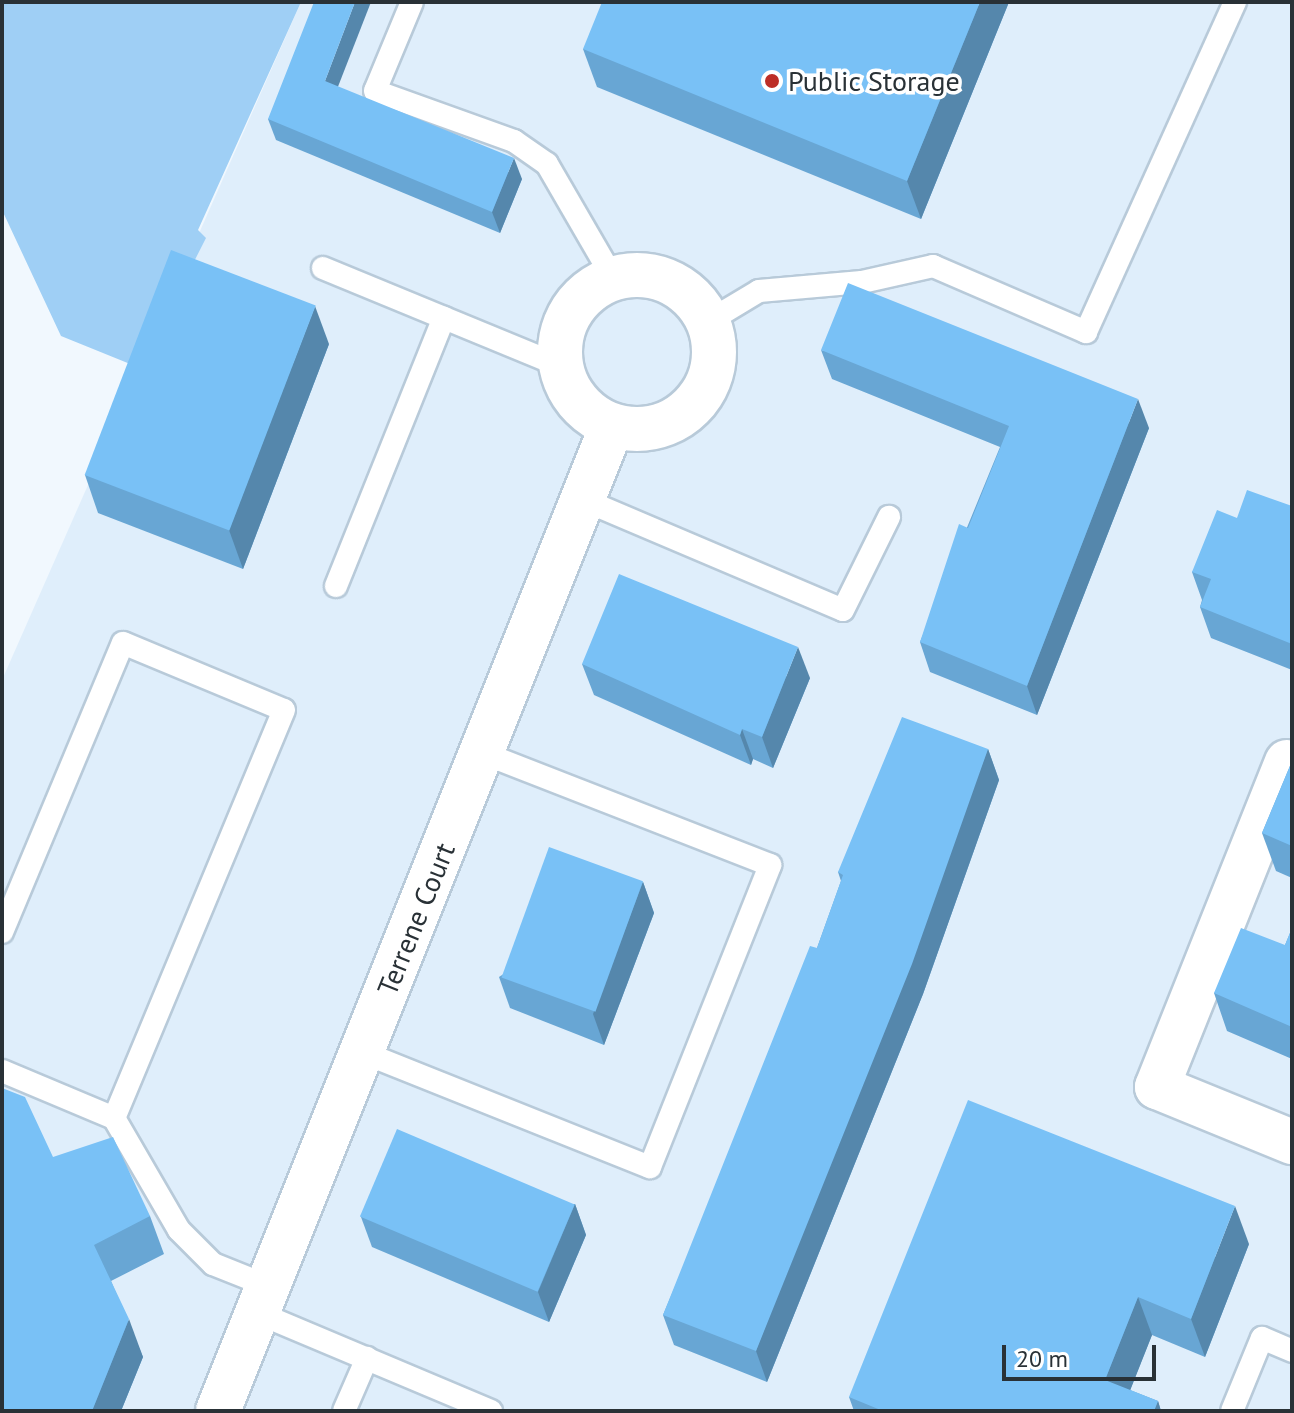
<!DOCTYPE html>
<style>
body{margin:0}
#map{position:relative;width:1294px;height:1413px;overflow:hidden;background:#f1f8fe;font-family:"PT Sans",sans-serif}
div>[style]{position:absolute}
.built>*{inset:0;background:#dfeefb}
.green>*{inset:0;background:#9fcff5}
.roads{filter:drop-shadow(2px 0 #b8cad9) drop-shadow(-2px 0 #b8cad9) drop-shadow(0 2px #b8cad9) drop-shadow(0 -2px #b8cad9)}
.service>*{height:22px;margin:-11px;padding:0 11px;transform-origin:11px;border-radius:11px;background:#fff}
.minor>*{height:44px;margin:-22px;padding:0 22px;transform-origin:22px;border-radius:22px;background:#fff}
.minor>.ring{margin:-22px;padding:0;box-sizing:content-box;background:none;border:44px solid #fff;border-radius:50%}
.wall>*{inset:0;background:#68a6d4}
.shaded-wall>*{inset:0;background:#5587ac}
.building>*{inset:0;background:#79c1f6;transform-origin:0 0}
.dots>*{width:22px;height:22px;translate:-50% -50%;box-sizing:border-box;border:4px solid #fff;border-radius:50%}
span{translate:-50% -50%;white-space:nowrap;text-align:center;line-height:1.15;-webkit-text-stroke:7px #fff;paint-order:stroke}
.poi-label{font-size:28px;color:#293136}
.left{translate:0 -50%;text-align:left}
.street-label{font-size:28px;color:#293136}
.frame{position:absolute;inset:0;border:4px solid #293136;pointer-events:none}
.scale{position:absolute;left:1002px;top:1345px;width:154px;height:36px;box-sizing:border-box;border:4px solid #293136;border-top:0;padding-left:10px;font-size:24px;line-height:28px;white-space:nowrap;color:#293136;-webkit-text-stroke:6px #fff;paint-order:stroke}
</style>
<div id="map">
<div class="built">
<div style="clip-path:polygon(301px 2px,1292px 2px,1292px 1411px,2px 1411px,2px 680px)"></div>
</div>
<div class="green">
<div style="clip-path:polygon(2px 2px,301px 2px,198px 230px,206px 238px,140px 368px,61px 336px,2px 210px)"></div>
</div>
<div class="roads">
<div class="service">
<div style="left:412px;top:2px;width:96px;rotate:112.6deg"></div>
<div style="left:375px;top:91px;width:148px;rotate:19.8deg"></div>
<div style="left:514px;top:141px;width:40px;rotate:34.9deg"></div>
<div style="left:547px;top:164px;width:132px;rotate:59.9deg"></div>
<div style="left:323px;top:268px;width:257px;rotate:22.4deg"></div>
<div style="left:709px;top:321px;width:58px;rotate:-31deg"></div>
<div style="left:759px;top:291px;width:103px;rotate:-5deg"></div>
<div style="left:862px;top:282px;width:73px;rotate:-12.7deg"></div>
<div style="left:933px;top:266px;width:167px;rotate:23.3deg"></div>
<div style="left:1086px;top:332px;width:362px;rotate:-65.7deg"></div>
<div style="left:584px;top:500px;width:281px;rotate:23deg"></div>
<div style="left:843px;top:610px;width:104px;rotate:-63.7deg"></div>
<div style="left:336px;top:586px;width:289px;rotate:-68.1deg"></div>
<div style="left:2px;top:932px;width:313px;rotate:-67.3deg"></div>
<div style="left:123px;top:643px;width:174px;rotate:22.6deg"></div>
<div style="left:284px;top:710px;width:442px;rotate:112.6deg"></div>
<div style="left:114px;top:1118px;width:121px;rotate:-157.2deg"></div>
<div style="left:362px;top:1052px;width:310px;rotate:21.8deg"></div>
<div style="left:650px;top:1167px;width:325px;rotate:-68.3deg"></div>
<div style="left:770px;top:865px;width:309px;rotate:-158.7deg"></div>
<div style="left:114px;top:1118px;width:129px;rotate:59.9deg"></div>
<div style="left:179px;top:1230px;width:48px;rotate:45deg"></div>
<div style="left:213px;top:1264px;width:59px;rotate:21.8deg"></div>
<div style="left:258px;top:1313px;width:253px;rotate:22.8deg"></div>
<div style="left:344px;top:1411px;width:58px;rotate:-66.5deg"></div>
<div style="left:1232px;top:1411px;width:79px;rotate:-67.7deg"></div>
<div style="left:1262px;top:1338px;width:33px;rotate:23deg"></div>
</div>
<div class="minor">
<div class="ring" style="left:560px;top:275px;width:110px;height:110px"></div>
<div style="left:1287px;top:762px;width:350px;rotate:111.8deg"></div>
<div style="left:1157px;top:1087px;width:146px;rotate:22.2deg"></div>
<div style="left:218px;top:1411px;width:1061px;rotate:-68.2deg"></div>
</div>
</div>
<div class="wall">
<div style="clip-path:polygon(1009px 2px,921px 219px,597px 87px,583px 49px)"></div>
<div style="clip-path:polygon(338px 87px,522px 179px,500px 233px,276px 140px,268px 119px)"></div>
<div style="clip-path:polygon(329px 344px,243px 569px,98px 513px,85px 475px)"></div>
<div style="clip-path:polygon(821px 350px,1149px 428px,1037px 715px,930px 672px,920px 642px,1000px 447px,832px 379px)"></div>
<div style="clip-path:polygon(1292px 506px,1292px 670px,1211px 638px,1200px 607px,1202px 600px,1192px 572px,1237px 518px)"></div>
<div style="clip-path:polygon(582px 664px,810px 678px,773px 768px,753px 759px,751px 765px,594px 695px)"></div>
<div style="clip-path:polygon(988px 749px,999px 780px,923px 994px,767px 1382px,674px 1345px,663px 1315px,817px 948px,841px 881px,838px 872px)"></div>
<div style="clip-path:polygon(1292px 761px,1292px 878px,1276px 871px,1262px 833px)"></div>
<div style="clip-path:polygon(643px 882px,654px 913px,604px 1045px,510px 1008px,499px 977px)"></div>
<div style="clip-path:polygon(1292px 928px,1292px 1059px,1227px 1031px,1214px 993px,1285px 945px)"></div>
<div style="clip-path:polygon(53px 1157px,150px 1216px,164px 1254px,111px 1281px,143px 1357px,121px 1411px,2px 1411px)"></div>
<div style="clip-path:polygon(575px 1204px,586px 1235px,549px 1322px,372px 1247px,361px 1217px)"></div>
<div style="clip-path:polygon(1249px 1244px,1205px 1357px,1152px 1335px,1130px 1390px,1158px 1401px,1161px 1411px,854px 1411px,849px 1397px)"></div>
</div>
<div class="shaded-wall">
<div style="clip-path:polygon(355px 2px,371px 2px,332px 102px,325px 81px)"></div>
<div style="clip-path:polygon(980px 2px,1009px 2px,921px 219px,907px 181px)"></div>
<div style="clip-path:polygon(514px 158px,522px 179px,500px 233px,492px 212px)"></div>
<div style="clip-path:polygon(315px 306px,329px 344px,243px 569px,229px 530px)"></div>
<div style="clip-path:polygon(1138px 399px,1149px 428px,1037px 715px,1027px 686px)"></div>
<div style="clip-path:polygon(798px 647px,810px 678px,773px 768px,762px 737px)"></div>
<div style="clip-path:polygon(742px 729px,753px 759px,751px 765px,740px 735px)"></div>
<div style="clip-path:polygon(988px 749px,999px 780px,923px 994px,767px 1382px,756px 1351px)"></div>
<div style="clip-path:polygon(643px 882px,654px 913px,604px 1045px,593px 1014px)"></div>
<div style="clip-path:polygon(575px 1204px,586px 1235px,549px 1322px,538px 1292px)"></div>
<div style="clip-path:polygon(1235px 1206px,1249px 1244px,1205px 1357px,1191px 1319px)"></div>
<div style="clip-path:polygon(1138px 1297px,1152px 1335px,1122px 1411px,1105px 1380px)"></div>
<div style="clip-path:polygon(129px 1319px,143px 1357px,121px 1411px,92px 1411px)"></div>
<div style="clip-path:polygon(1158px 1401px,1161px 1411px,1154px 1411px)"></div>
</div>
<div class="building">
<div style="clip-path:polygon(314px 2px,355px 2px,325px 81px,514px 158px,492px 212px,268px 119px)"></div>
<div style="clip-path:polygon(602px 2px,980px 2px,907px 181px,583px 49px)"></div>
<div style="left:171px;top:250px;width:155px;height:241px;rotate:21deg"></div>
<div style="clip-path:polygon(848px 283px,1138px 399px,1027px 686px,920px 642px,959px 524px,968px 528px,1009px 426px,821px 350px)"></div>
<div style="clip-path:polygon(1247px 490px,1292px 506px,1292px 644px,1200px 607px,1211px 579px,1192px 572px,1217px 510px,1237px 518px)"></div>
<div style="clip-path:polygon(619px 574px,798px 647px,762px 737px,742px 729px,740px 735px,582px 664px)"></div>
<div style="clip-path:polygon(902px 717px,988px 749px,912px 964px,756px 1351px,663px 1315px,810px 946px,817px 948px,843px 875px,838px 872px)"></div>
<div style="clip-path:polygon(1292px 761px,1292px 846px,1262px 833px)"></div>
<div style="left:549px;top:847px;width:100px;height:139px;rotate:20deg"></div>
<div style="clip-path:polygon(1241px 928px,1285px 945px,1292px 928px,1292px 1027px,1214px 993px)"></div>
<div style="clip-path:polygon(2px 1088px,25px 1097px,53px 1157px,113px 1137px,150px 1216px,94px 1245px,129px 1319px,92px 1411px,2px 1411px)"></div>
<div style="clip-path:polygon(968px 1100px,1235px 1206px,1191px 1319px,1138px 1297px,1105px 1380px,1158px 1401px,1154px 1411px,883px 1411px,849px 1397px)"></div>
<div style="left:397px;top:1129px;width:193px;height:95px;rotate:23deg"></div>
</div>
<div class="dots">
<div style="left:772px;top:81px;background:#bc2e27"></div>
</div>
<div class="poi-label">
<span class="left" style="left:788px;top:81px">Public Storage</span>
</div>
<div class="street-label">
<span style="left:416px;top:919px;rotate:-68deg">Terrene Court</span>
</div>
<div class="frame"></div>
<div class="scale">20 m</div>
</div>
